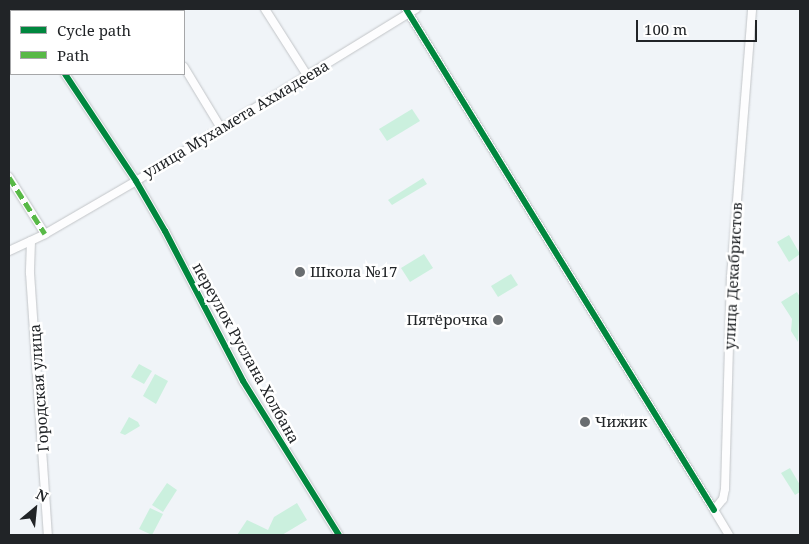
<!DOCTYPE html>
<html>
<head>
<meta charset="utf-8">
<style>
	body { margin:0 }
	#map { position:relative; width:809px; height:544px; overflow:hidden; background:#f0f4f8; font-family:"Noto Serif",serif }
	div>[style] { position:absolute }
	.green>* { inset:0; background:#cbf0de }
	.roads { filter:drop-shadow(0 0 1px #c2c5c8) drop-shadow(0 0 1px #c2c5c8) }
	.street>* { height:8px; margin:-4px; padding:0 4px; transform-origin:4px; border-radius:4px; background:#fdfdfe }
	.quiet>* { height:5px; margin-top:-2.5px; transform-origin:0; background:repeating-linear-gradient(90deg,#58b947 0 10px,transparent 0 15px) }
	.cycleway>* { height:6px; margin:-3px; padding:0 3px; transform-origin:3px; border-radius:3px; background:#00873e }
	.dots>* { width:14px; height:14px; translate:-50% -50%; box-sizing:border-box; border:2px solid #fff; border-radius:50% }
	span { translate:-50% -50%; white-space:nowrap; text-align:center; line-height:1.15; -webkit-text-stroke:5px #fff; paint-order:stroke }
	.street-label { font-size:15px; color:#212427 }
	.poi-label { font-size:15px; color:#212427 }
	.left { translate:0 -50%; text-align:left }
	.right { translate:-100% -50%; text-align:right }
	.frame { position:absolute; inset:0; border:10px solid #212427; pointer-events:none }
	.legend { position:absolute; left:10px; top:10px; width:175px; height:65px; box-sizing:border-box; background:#fff; border:1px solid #a6a7a9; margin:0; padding:6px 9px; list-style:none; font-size:15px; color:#212427 }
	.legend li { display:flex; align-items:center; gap:10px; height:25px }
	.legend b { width:25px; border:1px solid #a6a7a9 }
	.north { position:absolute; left:10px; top:484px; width:50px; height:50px; -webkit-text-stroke:4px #fff; paint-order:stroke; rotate:28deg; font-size:14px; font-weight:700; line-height:20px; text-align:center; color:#212427 }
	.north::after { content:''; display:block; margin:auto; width:18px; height:22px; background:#212427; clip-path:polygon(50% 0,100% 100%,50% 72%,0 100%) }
	.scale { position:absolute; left:636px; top:20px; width:121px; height:22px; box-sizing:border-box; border:2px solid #212427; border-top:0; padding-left:6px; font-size:15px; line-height:18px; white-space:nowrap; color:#212427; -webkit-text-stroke:4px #fff; paint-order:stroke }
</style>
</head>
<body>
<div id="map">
	<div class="green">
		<i style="clip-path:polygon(412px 109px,420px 121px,387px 141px,379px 129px)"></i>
		<i style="clip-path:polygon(423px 178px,427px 184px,392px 205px,388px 200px)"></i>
		<i style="clip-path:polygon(789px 235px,800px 254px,789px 262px,777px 242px)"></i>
		<i style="clip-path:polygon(424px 254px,433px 268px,410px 282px,401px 268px)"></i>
		<i style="clip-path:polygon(511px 274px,518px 285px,498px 297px,491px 286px)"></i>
		<i style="clip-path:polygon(797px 292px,800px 297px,798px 342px,791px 331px,792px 319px,781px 302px)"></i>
		<i style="clip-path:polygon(139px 364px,152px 371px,144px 384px,131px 377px)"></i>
		<i style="clip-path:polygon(155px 374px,168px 381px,156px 404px,143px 396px)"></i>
		<i style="clip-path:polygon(129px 417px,138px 422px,140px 426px,125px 435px,120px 433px)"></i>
		<i style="clip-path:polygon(790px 468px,800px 485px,800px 492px,795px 495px,781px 473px)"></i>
		<i style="clip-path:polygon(167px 483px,177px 490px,163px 512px,152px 505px)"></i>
		<i style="clip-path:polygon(297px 503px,307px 520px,282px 535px,237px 535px,247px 520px,268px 530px,274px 517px)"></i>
		<i style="clip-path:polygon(150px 508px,163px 514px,152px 535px,139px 529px)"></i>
	</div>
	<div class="roads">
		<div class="street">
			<i style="left:23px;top:9px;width:2px;rotate:63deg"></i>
			<i style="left:148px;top:9px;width:3px;rotate:45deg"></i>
			<i style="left:265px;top:9px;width:78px;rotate:57.5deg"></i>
			<i style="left:406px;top:9px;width:588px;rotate:58.42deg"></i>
			<i style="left:32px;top:11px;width:4px;rotate:-27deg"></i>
			<i style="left:9px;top:24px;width:2px;rotate:-27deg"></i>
			<i style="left:184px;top:67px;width:71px;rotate:58.8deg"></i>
			<i style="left:65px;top:74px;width:128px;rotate:56.4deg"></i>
			<i style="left:136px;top:181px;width:58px;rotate:59.9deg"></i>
			<i style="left:165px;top:231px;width:169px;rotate:62.5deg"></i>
			<i style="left:243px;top:381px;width:181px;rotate:58.1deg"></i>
			<i style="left:9px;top:177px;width:67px;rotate:57.7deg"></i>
			<i style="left:31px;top:241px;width:32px;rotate:92deg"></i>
			<i style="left:30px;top:273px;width:263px;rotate:86.1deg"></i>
			<i style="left:9px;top:251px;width:40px;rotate:-25deg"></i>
			<i style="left:45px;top:234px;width:105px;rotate:-30.2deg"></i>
			<i style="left:136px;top:181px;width:329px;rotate:-31.6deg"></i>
			<i style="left:729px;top:535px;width:29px;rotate:-121deg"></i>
			<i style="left:714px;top:510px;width:14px;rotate:-51deg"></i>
			<i style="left:723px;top:499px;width:10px;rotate:-79deg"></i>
			<i style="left:725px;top:489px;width:212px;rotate:-88.4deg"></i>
			<i style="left:731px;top:277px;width:269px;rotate:-85.5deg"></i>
		</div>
	</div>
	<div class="quiet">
		<i style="left:9px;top:177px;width:67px;rotate:57.7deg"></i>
	</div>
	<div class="cycleway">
		<i style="left:406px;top:9px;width:588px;rotate:58.42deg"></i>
		<i style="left:65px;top:74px;width:128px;rotate:56.4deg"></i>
		<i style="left:136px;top:181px;width:58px;rotate:59.9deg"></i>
		<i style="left:165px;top:231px;width:169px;rotate:62.5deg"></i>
		<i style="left:243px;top:381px;width:181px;rotate:58.1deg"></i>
	</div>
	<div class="dots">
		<i style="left:300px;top:272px;background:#696d70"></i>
		<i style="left:498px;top:320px;background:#696d70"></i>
		<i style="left:585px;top:422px;background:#696d70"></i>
	</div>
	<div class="street-label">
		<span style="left:236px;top:119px;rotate:-31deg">улица Мухамета Ахмадеева</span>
		<span style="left:733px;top:276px;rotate:-87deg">улица Декабристов</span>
		<span style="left:246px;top:353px;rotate:61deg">переулок Руслана Холбана</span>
		<span style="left:39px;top:388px;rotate:-94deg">Городская улица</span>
	</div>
	<div class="poi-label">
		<span class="left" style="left:310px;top:272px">Школа №17</span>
		<span class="right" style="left:488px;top:320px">Пятёрочка</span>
		<span class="left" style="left:595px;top:422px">Чижик</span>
	</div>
	<div class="frame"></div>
	<ul class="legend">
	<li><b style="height:6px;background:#00873e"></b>Cycle path</li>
	<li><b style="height:6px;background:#58b947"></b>Path</li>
	</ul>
	<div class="north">N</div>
	<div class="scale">100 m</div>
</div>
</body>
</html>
